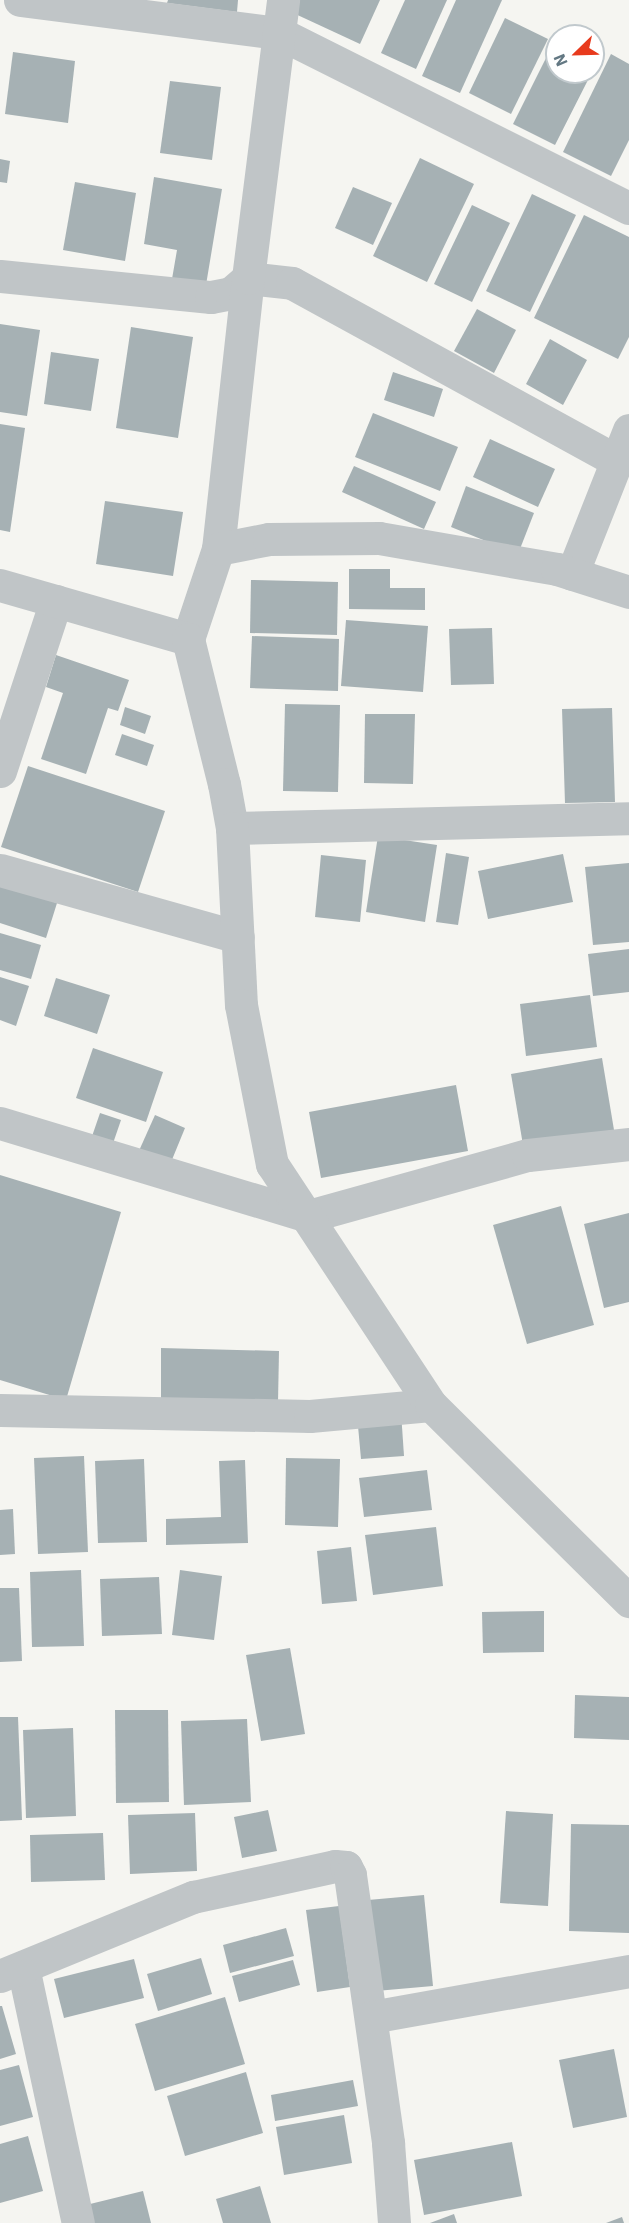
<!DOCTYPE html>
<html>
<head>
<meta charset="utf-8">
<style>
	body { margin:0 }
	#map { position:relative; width:629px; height:2223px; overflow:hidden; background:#f5f5f1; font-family:"IBM Plex Sans",sans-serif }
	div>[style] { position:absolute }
	.building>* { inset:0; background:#a6b1b4 }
	.minor>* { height:33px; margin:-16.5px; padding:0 16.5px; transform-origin:16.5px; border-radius:16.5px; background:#c0c5c7 }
	.tertiary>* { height:33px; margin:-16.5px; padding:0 16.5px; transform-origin:16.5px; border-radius:16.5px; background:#c0c5c7 }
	span { translate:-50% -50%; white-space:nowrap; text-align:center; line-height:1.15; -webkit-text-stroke:6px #fff; paint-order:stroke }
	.north { position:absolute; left:545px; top:24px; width:60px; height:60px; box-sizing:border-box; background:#fff; border:2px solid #c1c9cd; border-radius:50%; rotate:247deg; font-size:16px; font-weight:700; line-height:24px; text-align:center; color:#637883 }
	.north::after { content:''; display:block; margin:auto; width:21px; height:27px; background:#e83a1d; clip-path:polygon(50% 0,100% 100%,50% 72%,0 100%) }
</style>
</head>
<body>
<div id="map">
	<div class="building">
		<i style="clip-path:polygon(168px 0,238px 0,237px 12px,167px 3px)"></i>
		<i style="clip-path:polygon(297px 0,380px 0,360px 44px,291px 12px)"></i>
		<i style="clip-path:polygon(405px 0,447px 0,416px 69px,381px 53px)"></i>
		<i style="clip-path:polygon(456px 0,502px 0,460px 93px,422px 76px)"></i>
		<i style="clip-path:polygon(505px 18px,548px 39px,511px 114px,469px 93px)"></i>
		<i style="clip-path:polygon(13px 52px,75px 61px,68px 123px,5px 114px)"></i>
		<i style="clip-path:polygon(548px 54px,557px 59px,557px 72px,582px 72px,590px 76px,555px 145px,513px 124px)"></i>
		<i style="clip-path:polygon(611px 54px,629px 64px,629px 140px,611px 176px,563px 152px)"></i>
		<i style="clip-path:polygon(170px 81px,221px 87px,212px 160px,160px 153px)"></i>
		<i style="clip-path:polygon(420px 158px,474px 184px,427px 282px,373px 256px)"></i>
		<i style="clip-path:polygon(0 159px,10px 161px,7px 183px,0 182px)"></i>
		<i style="clip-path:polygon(154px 177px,222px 189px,206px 285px,172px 279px,177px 250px,144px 244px)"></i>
		<i style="clip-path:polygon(75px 182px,136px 193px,125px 261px,63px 250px)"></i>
		<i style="clip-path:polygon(353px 187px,392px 203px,373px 245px,335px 228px)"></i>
		<i style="clip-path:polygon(532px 194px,576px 215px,530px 312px,486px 291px)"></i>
		<i style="clip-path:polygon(472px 205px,510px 223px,472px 302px,434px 284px)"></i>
		<i style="clip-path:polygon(584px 215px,629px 237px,629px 337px,618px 359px,534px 318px)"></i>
		<i style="clip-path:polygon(477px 309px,516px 330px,494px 373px,454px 351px)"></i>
		<i style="clip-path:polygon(0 324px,40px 330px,27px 416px,0 412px)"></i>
		<i style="clip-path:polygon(131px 327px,193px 337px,178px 438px,116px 428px)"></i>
		<i style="clip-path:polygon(550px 339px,587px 360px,563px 405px,526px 384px)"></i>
		<i style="clip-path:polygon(51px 352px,99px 359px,91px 411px,44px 404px)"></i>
		<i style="clip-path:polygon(393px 372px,443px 389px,434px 417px,384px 400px)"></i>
		<i style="clip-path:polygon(373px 413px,458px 447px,440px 491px,355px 457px)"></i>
		<i style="clip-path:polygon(0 424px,25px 428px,10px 532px,0 530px)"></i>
		<i style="clip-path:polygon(490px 439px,555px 469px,538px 507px,473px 477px)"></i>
		<i style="clip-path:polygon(354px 466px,436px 502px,424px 529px,342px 492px)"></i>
		<i style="clip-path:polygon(466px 486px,534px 513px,518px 554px,451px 527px)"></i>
		<i style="clip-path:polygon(105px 501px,183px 512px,173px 576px,96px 564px)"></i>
		<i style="clip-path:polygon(349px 569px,390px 569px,390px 588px,425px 588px,425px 610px,349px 609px)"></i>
		<i style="clip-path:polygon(251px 580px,338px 582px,337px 635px,250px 633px)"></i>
		<i style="clip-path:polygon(346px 620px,428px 626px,423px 692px,341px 686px)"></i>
		<i style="clip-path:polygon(492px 628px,494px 684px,451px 685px,449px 629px)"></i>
		<i style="clip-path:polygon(252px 636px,339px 639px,338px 691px,250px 688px)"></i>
		<i style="clip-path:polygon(56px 655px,129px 680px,118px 711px,108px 708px,86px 774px,41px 759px,63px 693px,46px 687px)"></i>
		<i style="clip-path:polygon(285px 704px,340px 705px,338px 792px,283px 791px)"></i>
		<i style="clip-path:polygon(125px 707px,151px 716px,145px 734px,120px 725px)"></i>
		<i style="clip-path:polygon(612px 708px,615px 802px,565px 803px,562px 709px)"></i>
		<i style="clip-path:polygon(365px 714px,415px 714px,413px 784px,364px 783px)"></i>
		<i style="clip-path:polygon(122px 734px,154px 745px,147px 766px,115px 755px)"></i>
		<i style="clip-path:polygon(28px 766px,165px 811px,138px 892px,1px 847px)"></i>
		<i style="clip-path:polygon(378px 836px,437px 845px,425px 922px,366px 912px)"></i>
		<i style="clip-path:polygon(446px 853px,469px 857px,458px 925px,436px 922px)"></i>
		<i style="clip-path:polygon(563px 854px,573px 902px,488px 919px,478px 871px)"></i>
		<i style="clip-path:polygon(321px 855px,366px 860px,360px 922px,315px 917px)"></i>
		<i style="clip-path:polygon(629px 863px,629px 942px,593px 945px,585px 867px)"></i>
		<i style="clip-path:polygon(0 884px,57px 903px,46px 938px,0 923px)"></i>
		<i style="clip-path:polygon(0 933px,41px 945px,31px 979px,0 970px)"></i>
		<i style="clip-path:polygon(629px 949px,629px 992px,593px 996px,588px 954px)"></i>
		<i style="clip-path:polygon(0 977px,29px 986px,16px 1026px,0 1020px)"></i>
		<i style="clip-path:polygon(56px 978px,110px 995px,97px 1034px,44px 1016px)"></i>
		<i style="clip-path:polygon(590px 995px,597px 1047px,526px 1056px,520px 1004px)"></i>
		<i style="clip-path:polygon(93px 1048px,163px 1072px,146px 1122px,76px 1098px)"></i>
		<i style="clip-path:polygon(602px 1058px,614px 1130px,523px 1145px,511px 1074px)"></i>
		<i style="clip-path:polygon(456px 1085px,468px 1151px,321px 1178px,309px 1112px)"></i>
		<i style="clip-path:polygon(100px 1113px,121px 1120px,109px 1155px,88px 1148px)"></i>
		<i style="clip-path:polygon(155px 1115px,185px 1128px,169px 1167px,138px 1153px)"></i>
		<i style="clip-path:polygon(0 1175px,121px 1212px,66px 1400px,0 1380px)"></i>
		<i style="clip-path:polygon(561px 1206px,594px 1325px,527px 1344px,493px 1225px)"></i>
		<i style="clip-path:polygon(629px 1213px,629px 1302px,604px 1308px,584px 1224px)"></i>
		<i style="clip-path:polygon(161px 1348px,279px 1351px,278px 1402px,161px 1399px)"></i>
		<i style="clip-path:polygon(401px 1412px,404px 1456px,361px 1459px,357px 1415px)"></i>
		<i style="clip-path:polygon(84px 1456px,88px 1552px,38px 1554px,34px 1458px)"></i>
		<i style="clip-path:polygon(286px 1458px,340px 1459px,338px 1527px,285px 1525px)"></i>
		<i style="clip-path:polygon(144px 1459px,147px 1542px,98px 1543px,95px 1461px)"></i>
		<i style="clip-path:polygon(245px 1460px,248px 1543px,166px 1545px,166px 1519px,221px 1517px,219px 1461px)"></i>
		<i style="clip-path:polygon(427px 1470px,432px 1510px,364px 1517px,359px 1478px)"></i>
		<i style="clip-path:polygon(13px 1509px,15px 1554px,0 1555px,0 1510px)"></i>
		<i style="clip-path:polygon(436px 1527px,443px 1586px,373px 1595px,365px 1535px)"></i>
		<i style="clip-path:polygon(351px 1547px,357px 1601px,322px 1604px,317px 1551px)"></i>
		<i style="clip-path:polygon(81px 1570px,84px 1646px,32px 1647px,30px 1572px)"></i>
		<i style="clip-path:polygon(180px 1570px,222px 1576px,214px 1640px,172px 1635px)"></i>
		<i style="clip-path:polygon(159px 1577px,162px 1634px,102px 1636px,100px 1579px)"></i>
		<i style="clip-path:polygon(0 1588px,19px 1588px,22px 1661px,0 1662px)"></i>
		<i style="clip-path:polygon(544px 1611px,544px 1652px,483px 1653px,482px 1612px)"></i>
		<i style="clip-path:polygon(290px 1648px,305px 1734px,261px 1741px,246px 1655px)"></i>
		<i style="clip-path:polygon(575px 1695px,629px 1697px,629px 1740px,574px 1738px)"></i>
		<i style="clip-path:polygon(115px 1710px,168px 1710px,169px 1802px,116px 1803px)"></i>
		<i style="clip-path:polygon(0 1717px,18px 1717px,22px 1820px,0 1821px)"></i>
		<i style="clip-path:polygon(247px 1719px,251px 1802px,184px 1805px,181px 1721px)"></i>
		<i style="clip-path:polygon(73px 1728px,76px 1816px,26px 1818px,23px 1730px)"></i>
		<i style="clip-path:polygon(268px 1810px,277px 1851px,242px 1858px,234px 1817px)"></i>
		<i style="clip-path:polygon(506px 1811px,553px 1814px,548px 1906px,500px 1903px)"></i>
		<i style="clip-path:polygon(195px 1813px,197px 1871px,130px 1874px,128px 1815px)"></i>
		<i style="clip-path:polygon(571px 1824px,629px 1825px,629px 1933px,569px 1931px)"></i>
		<i style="clip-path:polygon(103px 1833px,105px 1880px,31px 1882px,30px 1835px)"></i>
		<i style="clip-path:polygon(424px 1895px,433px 1986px,376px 1991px,368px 1900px)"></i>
		<i style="clip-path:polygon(339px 1906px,350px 1987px,317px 1992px,306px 1910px)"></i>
		<i style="clip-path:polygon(286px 1928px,294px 1956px,230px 1973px,223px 1945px)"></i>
		<i style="clip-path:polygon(201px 1958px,212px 1994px,158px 2011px,147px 1974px)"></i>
		<i style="clip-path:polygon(134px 1959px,144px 1998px,64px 2018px,54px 1979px)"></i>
		<i style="clip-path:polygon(293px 1960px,300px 1985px,239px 2002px,232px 1976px)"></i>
		<i style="clip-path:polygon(225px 1997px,245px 2064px,155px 2091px,135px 2024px)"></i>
		<i style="clip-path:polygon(0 2006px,2px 2006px,16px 2054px,0 2059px)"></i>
		<i style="clip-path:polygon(614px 2049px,627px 2117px,573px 2128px,559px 2060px)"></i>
		<i style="clip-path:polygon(19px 2065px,33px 2117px,0 2126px,0 2070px)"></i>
		<i style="clip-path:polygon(246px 2072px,263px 2133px,185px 2156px,167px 2096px)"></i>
		<i style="clip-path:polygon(353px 2080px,358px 2106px,275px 2121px,271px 2095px)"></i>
		<i style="clip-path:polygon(344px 2115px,352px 2163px,284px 2175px,276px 2127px)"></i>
		<i style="clip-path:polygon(28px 2136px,43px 2191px,0 2203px,0 2144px)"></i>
		<i style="clip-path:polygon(512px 2142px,522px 2196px,424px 2215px,414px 2160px)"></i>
		<i style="clip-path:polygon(260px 2186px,271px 2223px,223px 2223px,216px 2199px)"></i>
		<i style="clip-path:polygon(143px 2191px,151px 2223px,91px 2223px,86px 2205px)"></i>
		<i style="clip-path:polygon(454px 2214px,457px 2223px,430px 2223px)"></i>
		<i style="clip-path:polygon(622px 2217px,624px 2223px,606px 2223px)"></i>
	</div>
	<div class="minor">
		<i style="left:20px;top:0;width:261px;rotate:7.3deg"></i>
		<i style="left:279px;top:33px;width:391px;rotate:26.6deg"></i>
		<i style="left:0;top:276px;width:212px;rotate:5.7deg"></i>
		<i style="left:211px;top:297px;width:20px;rotate:-11deg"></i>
		<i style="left:231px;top:293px;width:23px;rotate:-41deg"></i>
		<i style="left:248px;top:278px;width:44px;rotate:6.5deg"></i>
		<i style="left:292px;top:283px;width:371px;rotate:28.7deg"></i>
		<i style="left:218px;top:549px;width:273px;rotate:-83.7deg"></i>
		<i style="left:248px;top:278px;width:280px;rotate:-82.8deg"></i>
		<i style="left:572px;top:574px;width:155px;rotate:-68.4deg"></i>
		<i style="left:188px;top:639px;width:95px;rotate:-71.6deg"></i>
		<i style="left:218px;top:549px;width:52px;rotate:-11.1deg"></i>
		<i style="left:269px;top:539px;width:110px;rotate:-0.5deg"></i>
		<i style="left:379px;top:538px;width:181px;rotate:9.9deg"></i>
		<i style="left:557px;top:569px;width:76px;rotate:17.7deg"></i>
		<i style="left:0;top:771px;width:179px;rotate:-71.8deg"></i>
		<i style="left:232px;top:828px;width:397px;rotate:-1.4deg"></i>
		<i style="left:0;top:870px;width:247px;rotate:15.7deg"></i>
		<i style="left:0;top:1123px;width:323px;rotate:16.8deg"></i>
		<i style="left:309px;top:1216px;width:227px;rotate:-15.6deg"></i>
		<i style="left:528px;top:1155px;width:102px;rotate:-6.2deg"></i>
		<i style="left:0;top:1410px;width:310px;rotate:1.1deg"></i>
		<i style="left:310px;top:1416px;width:121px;rotate:-5.2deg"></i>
		<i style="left:23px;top:1967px;width:262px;rotate:77.9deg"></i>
		<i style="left:0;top:1976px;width:209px;rotate:-22.3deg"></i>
		<i style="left:193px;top:1897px;width:145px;rotate:-12.3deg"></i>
		<i style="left:335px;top:1866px;width:11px;rotate:5deg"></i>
		<i style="left:346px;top:1867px;width:9px;rotate:63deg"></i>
		<i style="left:350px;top:1875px;width:271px;rotate:81.9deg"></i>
		<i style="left:388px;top:2143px;width:80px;rotate:85.7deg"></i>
		<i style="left:371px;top:2017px;width:262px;rotate:-10.1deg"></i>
	</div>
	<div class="tertiary">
		<i style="left:0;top:585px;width:196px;rotate:16deg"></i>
		<i style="left:188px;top:639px;width:149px;rotate:76.1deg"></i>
		<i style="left:224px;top:784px;width:45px;rotate:79.7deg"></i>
		<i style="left:232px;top:828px;width:177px;rotate:87.1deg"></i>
		<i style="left:241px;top:1005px;width:162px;rotate:79deg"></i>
		<i style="left:272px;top:1164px;width:289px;rotate:56.6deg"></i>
		<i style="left:431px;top:1405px;width:279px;rotate:44.7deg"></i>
	</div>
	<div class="north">N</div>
</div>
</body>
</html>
